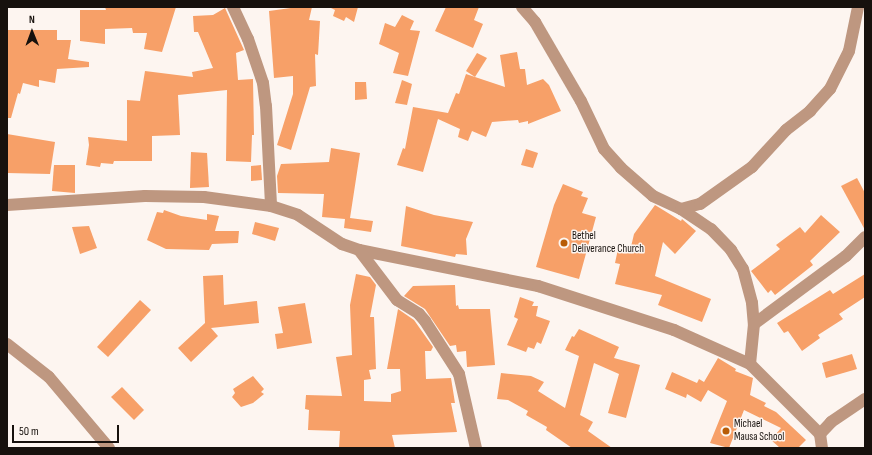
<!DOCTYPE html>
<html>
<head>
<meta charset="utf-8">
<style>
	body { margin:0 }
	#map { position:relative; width:872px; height:455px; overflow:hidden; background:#fdf5f0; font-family:"Sofia Sans Condensed",sans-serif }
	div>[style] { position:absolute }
	.building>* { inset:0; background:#f7a068 }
	.minor>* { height:12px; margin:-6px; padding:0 6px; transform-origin:6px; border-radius:6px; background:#be9780 }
	.dots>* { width:11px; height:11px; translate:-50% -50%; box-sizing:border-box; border:2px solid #fdf5f0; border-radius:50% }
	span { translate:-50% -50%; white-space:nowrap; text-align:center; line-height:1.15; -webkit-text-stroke:3px #fdf5f0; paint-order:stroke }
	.poi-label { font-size:11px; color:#17110d }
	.left { translate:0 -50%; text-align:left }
	.frame { position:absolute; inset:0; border:8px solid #17110d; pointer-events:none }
	.north { position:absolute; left:12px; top:12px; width:40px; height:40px; -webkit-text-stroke:3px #fdf5f0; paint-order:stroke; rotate:359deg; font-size:11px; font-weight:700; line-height:16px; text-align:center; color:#17110d }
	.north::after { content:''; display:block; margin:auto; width:14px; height:18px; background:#17110d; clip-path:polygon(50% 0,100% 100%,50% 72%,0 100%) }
	.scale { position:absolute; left:12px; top:425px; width:107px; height:18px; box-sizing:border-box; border:2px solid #17110d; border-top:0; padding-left:5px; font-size:12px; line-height:14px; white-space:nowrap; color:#17110d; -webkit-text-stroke:3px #fdf5f0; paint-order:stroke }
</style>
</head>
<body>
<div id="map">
	<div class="building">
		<i style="clip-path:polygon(105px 7px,176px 7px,162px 52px,144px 49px,147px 33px,133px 33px,132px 28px,105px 29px,105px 44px,80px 41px,80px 10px,106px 10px)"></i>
		<i style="clip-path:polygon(298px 7px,312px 7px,309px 20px,320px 21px,318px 55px,315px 54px,316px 86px,310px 87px,291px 150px,277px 145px,293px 94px,293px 76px,274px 78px,269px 11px)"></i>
		<i style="clip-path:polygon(329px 7px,358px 7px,354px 22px,346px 17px,344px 21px,333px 16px,335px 10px)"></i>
		<i style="clip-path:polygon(446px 7px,479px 7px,474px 20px,483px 24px,473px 48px,435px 31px)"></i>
		<i style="clip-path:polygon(225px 8px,244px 50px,236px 53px,238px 80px,253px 79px,254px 135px,252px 135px,251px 162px,226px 161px,227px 90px,178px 95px,180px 135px,152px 136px,152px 161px,114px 161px,113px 164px,101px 163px,100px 167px,86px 165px,89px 145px,88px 137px,127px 141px,127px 100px,140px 101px,145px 71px,193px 77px,192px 72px,213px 68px,198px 32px,194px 32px,193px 16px,213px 15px)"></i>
		<i style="clip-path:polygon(402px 15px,414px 21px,410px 30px,420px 31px,408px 76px,393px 73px,399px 53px,379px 44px,385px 23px,395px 27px)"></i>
		<i style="clip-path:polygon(7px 30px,57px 30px,57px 40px,71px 40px,68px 59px,89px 62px,89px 67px,57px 69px,55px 83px,39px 80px,39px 87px,23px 83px,20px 94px,18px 93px,11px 118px,7px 118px)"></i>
		<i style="clip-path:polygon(517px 52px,520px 69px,525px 69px,527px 85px,543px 79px,549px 85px,561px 111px,528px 124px,528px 121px,519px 123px,518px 120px,492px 122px,486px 137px,472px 131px,468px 141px,458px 137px,460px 129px,438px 119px,423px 172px,397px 165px,403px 148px,405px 149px,413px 107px,448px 113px,456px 93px,459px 94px,466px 74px,505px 87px,500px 55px)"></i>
		<i style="clip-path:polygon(477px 53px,487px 58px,475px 77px,466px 71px)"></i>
		<i style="clip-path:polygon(402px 80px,412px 84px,407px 105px,395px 103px)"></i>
		<i style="clip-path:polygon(355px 82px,366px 82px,367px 99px,355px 100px)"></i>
		<i style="clip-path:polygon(7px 134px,55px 142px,50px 174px,7px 173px)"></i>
		<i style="clip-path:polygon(331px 148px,360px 153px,350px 218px,373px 221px,371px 232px,344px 228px,345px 219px,322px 217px,324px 194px,278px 193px,277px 176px,281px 164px,329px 162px)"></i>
		<i style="clip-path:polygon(526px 149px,538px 153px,533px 168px,521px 165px)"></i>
		<i style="clip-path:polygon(191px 152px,207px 153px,209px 187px,190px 188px)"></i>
		<i style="clip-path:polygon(54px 165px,75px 165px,75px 193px,52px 191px)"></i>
		<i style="clip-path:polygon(261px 165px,262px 180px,251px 181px,251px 166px)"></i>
		<i style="clip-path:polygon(857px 178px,865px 193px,865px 230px,841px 186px)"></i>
		<i style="clip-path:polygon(563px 184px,583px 192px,581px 196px,588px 198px,582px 213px,596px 217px,579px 279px,536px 267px,554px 205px)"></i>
		<i style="clip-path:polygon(655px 205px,681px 221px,682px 219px,696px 231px,675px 254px,663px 242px,655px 276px,711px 299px,702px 322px,658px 305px,662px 295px,615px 284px,620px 264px,615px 263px,618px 249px,630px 251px,634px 234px)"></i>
		<i style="clip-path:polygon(406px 206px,434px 215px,473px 222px,466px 239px,467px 255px,456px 254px,455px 257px,401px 246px)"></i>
		<i style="clip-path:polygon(164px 210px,181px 216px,207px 220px,207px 214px,219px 216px,215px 231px,239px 231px,238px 243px,212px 244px,209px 250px,166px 249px,147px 240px,157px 212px,163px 213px)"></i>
		<i style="clip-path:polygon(821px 215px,840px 232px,810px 261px,813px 265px,775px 295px,771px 290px,768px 293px,751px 271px,780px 249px,776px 245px,800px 227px,805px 233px)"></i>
		<i style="clip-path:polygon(255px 222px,279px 228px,275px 241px,252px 234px)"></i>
		<i style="clip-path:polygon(89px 226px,97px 248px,80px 254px,72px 227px)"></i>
		<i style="clip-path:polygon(356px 274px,370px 277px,376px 285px,370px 317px,374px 317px,376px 369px,369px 370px,371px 379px,364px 380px,364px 401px,391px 402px,391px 394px,401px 391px,400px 369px,387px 369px,398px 309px,414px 320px,433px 347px,431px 351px,425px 351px,426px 379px,451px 378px,455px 403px,451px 403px,457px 432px,392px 435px,395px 448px,339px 448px,340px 431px,308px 430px,309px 410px,305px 409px,306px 395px,342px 396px,336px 357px,352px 355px,350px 305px)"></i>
		<i style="clip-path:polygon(865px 274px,865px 297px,839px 314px,843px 319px,818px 335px,820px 338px,802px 351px,788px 331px,784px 333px,777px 323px,830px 290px,833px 294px)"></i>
		<i style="clip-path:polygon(223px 275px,224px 305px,257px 301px,259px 323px,211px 328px,218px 336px,191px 362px,178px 348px,205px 323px,203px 276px)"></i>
		<i style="clip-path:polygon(455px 285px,456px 306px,458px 305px,459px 309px,490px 309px,495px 365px,467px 367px,466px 351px,457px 352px,456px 345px,450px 346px,425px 309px,404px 296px,413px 286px)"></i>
		<i style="clip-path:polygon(520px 297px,534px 302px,532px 306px,538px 306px,536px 316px,550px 321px,541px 344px,537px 342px,534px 349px,528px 347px,526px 352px,507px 345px,518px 319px,514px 317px)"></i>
		<i style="clip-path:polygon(140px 300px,151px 310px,108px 357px,97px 347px)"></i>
		<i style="clip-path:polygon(305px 303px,312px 343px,277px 349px,275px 334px,283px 333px,278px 307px)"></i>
		<i style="clip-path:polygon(579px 329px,619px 347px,614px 358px,640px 365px,626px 418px,608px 413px,619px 374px,594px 363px,580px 415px,593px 422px,588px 431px,612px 448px,572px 448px,546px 430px,547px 427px,526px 415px,528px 411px,508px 400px,497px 399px,501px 373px,531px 376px,544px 382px,538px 391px,565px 408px,579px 356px,565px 350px,572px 336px,574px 337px)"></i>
		<i style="clip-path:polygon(852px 354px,857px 369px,826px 378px,822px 363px)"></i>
		<i style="clip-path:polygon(718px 358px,736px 369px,735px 371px,753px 378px,750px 395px,766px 403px,764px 406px,776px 412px,806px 440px,798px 448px,780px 448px,771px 440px,781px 428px,744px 410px,729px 448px,710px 443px,727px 401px,708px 390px,701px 402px,687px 394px,686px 398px,665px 389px,672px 372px,697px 383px,699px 379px,704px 382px)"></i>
		<i style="clip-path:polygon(253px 376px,264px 389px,261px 392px,264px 394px,253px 403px,241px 407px,232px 397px,235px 393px,233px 389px)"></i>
		<i style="clip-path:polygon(122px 387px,144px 410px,134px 420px,111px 397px)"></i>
	</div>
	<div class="minor">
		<i style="left:233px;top:7px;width:35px;rotate:65deg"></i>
		<i style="left:248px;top:39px;width:46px;rotate:71.2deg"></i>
		<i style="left:263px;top:83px;width:23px;rotate:83deg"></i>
		<i style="left:266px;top:106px;width:100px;rotate:87.1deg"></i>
		<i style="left:522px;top:7px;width:20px;rotate:49deg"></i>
		<i style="left:535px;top:22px;width:91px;rotate:59.8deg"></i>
		<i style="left:581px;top:101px;width:53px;rotate:64.4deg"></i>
		<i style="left:604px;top:149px;width:25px;rotate:48deg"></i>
		<i style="left:621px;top:168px;width:43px;rotate:41.2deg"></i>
		<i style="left:653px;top:196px;width:31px;rotate:25deg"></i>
		<i style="left:681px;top:209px;width:36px;rotate:34deg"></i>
		<i style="left:711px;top:229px;width:29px;rotate:46deg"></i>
		<i style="left:731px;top:250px;width:22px;rotate:58deg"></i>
		<i style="left:743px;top:269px;width:35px;rotate:75deg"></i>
		<i style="left:752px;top:303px;width:21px;rotate:85deg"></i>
		<i style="left:754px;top:324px;width:40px;rotate:95.7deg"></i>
		<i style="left:7px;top:205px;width:138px;rotate:-3.7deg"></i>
		<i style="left:145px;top:196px;width:59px;rotate:1deg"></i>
		<i style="left:204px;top:197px;width:68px;rotate:7.7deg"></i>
		<i style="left:271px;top:206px;width:28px;rotate:18deg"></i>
		<i style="left:298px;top:215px;width:53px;rotate:33.4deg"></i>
		<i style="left:342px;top:244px;width:18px;rotate:19deg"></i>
		<i style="left:359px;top:250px;width:183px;rotate:11.4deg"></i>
		<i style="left:538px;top:286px;width:143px;rotate:17.9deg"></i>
		<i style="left:674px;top:330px;width:83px;rotate:24.1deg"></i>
		<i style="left:750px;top:364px;width:99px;rotate:45deg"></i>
		<i style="left:820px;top:434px;width:14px;rotate:82deg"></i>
		<i style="left:681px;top:209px;width:20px;rotate:-15deg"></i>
		<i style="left:700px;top:204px;width:64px;rotate:-35.4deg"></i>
		<i style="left:752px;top:167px;width:50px;rotate:-47.4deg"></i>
		<i style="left:786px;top:130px;width:31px;rotate:-38deg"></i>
		<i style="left:810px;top:111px;width:30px;rotate:-48deg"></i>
		<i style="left:830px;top:89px;width:42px;rotate:-63.4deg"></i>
		<i style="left:849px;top:51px;width:45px;rotate:-78.4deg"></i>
		<i style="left:359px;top:250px;width:63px;rotate:52.8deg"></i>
		<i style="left:397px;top:300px;width:26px;rotate:32deg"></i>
		<i style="left:419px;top:314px;width:9px;rotate:49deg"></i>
		<i style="left:425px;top:321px;width:63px;rotate:57.3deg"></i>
		<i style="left:459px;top:374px;width:76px;rotate:77.1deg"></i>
		<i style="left:754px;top:324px;width:114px;rotate:-36.5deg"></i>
		<i style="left:846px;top:256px;width:27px;rotate:-45deg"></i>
		<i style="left:7px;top:344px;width:53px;rotate:38.2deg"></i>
		<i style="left:49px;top:377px;width:93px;rotate:49.8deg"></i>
		<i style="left:820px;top:434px;width:16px;rotate:-47deg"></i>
		<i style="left:831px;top:422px;width:41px;rotate:-34.1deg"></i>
	</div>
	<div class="dots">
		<i style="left:564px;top:243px;background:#b85c07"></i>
		<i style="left:726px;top:431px;background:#b85c07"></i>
	</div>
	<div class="poi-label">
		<span class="left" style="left:572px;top:243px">Bethel<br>Deliverance Church</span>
		<span class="left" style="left:734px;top:431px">Michael<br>Mausa School</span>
	</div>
	<div class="frame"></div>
	<div class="north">N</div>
	<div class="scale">50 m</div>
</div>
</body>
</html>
